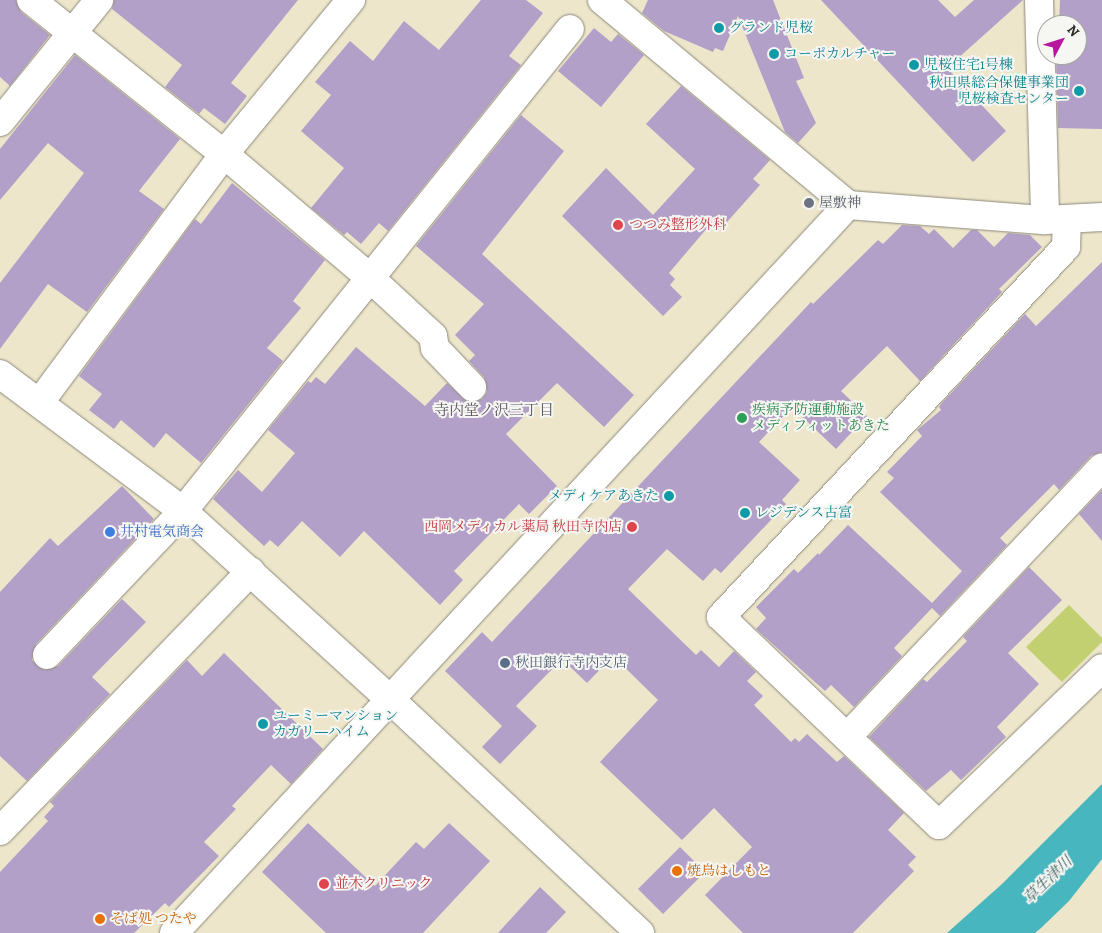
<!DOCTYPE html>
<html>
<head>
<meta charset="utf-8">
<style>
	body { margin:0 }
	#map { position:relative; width:1102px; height:933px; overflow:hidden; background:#ede6cb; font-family:Alegreya,"Noto Serif JP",serif }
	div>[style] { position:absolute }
	.green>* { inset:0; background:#c2d072 }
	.water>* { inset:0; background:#47b6be }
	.building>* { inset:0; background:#b3a0c8 }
	.roads { filter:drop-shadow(0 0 1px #8c887b) drop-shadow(0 0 1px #8c887b) }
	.minor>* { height:28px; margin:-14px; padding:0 14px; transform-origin:14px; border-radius:14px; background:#fff }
	.tertiary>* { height:28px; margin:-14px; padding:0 14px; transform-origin:14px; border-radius:14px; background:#fff }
	.dots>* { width:14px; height:14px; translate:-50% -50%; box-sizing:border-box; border:2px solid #f6f6f2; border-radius:50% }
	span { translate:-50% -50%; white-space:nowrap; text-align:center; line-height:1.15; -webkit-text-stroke:4px #f6f6f2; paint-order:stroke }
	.culture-label { font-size:14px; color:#0d838f }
	.left { translate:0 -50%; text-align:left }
	.right { translate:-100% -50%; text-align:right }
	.worship-label { font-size:14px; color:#5b616d }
	.health-label { font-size:14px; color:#be3a42 }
	.leisure-label { font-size:14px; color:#27864d }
	.shop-label { font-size:14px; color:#366cbe }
	.service-label { font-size:14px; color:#4e5e75 }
	.food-label { font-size:14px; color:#c56008 }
	.neighbourhood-label { font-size:15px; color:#5b5462 }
	.water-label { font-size:15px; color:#355c5e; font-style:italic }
	.north { position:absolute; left:1037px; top:15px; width:50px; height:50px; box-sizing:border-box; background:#f6f6f2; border:1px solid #a5a5a2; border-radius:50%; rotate:50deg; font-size:14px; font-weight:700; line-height:20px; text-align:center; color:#2b2b2b }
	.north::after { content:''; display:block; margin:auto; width:18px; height:22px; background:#b5179e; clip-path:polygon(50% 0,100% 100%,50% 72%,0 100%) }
</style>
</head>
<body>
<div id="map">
	<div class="green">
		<i style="clip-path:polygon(1069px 605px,1102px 638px,1102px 642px,1062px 682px,1026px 647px)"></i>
	</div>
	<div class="water">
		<i style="clip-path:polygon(1102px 784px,1102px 859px,1069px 901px,1041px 928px,1035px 933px,947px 933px,1002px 884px)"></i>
	</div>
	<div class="building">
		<i style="clip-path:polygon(0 0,16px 0,21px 12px,50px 35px,10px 86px,0 77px)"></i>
		<i style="clip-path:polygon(114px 0,298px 0,231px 83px,247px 96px,225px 124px,204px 108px,199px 114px,165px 87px,182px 65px,112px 9px)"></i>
		<i style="clip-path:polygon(481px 0,526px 0,543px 13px,509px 56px,521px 65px,388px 231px,379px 223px,361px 244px,347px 232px,344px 235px,311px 208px,344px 168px,301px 131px,331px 95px,315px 82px,350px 41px,373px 61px,404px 21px,439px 50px)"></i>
		<i style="clip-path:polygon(648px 0,773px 0,804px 78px,796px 81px,816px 123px,798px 143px,785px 132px,738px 16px,723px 51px,715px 48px,713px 52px,664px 31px,642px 13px)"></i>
		<i style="clip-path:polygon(821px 0,938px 0,955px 17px,974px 0,1023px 0,947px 68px,1006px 131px,973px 162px)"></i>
		<i style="clip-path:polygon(1060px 0,1102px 0,1102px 129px,1058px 128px,1056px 55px,1077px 55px,1077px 25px,1059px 25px)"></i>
		<i style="clip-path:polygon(594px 28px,611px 42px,618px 34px,644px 55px,601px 107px,558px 71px)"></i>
		<i style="clip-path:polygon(75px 55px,180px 139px,139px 191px,164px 209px,87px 312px,48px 284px,0 349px,0 283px,84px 173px,48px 143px,0 200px,0 149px)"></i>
		<i style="clip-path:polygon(681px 86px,770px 160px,753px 179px,760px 185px,727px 222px,719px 214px,669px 273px,675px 279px,670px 285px,682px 297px,663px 316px,562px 216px,606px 168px,653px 215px,695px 169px,646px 124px)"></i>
		<i style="clip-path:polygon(521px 115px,564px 151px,482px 254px,634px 395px,604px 427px,557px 383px,506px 434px,557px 486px,529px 514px,519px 504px,454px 571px,463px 580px,440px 605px,364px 531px,340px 557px,302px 521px,278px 547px,270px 540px,264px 546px,213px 499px,238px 470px,262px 492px,295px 453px,268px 430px,308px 381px,311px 383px,316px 377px,325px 384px,356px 347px,425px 406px,447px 383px,468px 402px,482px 399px,487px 392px,484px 377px,469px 361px,475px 355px,455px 335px,484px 304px,416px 246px)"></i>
		<i style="clip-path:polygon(232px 183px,325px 260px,293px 301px,301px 308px,267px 348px,283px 361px,201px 463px,166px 433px,154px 448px,121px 420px,114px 429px,89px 410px,102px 394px,79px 376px,195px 219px,201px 224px)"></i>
		<i style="clip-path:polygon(902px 225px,920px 226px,929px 234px,934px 229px,953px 248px,971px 230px,977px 230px,994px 247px,1008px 233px,1030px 235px,1042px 247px,999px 289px,1002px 292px,920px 381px,887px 346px,841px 391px,867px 416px,836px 449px,792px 407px,759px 442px,800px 480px,782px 500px,786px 504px,721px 573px,715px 568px,703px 581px,667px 549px,628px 589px,696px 655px,701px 650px,719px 667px,734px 651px,756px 672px,747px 681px,763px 696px,754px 705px,791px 742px,795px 738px,799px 742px,807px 734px,837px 762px,844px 756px,904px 813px,888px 830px,916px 857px,908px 865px,914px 871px,853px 933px,743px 933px,705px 895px,752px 847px,714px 808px,682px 840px,600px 762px,658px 700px,613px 656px,587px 683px,562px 659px,516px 706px,537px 726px,500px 764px,482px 747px,502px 726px,445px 671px,482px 632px,492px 642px,811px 302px,813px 304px,878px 240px,883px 244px)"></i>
		<i style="clip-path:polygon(1102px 262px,1102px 452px,1091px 456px,1059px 490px,1054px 484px,1000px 538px,1007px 545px,940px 616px,932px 608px,894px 648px,902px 656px,854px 707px,831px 685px,825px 691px,756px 629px,766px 618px,756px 607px,794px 569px,798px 573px,818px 553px,819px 555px,848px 525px,932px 603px,962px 571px,880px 492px,894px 478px,887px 472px,922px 436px,917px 430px,941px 410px,939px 407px,942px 403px,1025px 314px,1036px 326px)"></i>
		<i style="clip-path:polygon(122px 486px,154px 519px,36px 644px,32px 660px,44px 670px,58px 666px,122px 599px,146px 622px,92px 677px,110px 694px,27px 781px,0 756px,0 592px,50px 538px,58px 546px)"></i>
		<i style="clip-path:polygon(1102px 490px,1102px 541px,1079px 514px)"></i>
		<i style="clip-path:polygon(1029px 567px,1062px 600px,1008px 653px,1039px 684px,997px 727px,1006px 737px,961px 780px,951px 770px,926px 791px,869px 737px,923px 679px,927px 682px,967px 641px,963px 637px)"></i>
		<i style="clip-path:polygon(224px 653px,323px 749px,291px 784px,271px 765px,232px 806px,236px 809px,204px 842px,219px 856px,169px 907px,165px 903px,134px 933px,0 933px,0 872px,48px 821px,44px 817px,54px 806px,50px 802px,187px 660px,202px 676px)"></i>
		<i style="clip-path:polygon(308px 823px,375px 886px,416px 842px,424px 849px,449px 823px,490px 861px,423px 933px,326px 933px,262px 872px)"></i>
		<i style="clip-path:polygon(680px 847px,705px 872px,663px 914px,638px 889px)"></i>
		<i style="clip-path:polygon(540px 887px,566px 912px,546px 933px,498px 933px)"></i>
	</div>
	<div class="roads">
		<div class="minor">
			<i style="left:31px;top:0;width:247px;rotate:38.6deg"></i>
			<i style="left:224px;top:154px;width:190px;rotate:40.3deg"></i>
			<i style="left:369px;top:277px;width:87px;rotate:42.7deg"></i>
			<i style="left:433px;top:336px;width:12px;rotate:81deg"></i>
			<i style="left:435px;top:348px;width:54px;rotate:46.5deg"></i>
			<i style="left:602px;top:0;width:320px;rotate:39.8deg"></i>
			<i style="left:848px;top:205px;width:198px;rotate:4.4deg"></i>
			<i style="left:1045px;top:220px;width:57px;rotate:-3deg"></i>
			<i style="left:1039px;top:0;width:220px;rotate:88.4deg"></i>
			<i style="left:0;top:122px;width:157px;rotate:-50.9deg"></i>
			<i style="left:1067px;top:219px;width:28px;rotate:92deg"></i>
			<i style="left:1066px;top:247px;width:506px;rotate:133deg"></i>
			<i style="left:721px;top:617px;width:301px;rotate:43.7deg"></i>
			<i style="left:939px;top:825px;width:226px;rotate:-43.9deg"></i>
			<i style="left:0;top:374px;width:229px;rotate:36.8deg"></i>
			<i style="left:183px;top:511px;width:282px;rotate:42.3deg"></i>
			<i style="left:40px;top:402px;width:309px;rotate:-53.4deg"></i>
			<i style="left:224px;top:154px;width:200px;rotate:-50.5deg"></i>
			<i style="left:47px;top:655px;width:198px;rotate:-46.6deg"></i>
			<i style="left:183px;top:511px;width:618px;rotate:-51.24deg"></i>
			<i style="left:847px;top:737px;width:371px;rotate:-46.6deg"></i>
			<i style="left:0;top:831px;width:361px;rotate:-46deg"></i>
			<i style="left:174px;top:933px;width:992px;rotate:-47.21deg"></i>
		</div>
		<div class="tertiary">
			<i style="left:392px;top:701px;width:340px;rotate:43.1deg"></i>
		</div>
	</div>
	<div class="dots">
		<i style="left:719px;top:28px;background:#0f9aa8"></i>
		<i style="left:774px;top:54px;background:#0f9aa8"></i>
		<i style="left:914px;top:65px;background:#0f9aa8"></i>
		<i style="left:1079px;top:91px;background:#0f9aa8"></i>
		<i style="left:809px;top:203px;background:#6b7280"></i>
		<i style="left:618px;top:225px;background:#e0444e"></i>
		<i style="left:742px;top:418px;background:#2e9e5b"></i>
		<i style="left:669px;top:496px;background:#0f9aa8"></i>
		<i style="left:745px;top:513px;background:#0f9aa8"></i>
		<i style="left:632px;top:527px;background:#e0444e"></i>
		<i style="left:110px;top:532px;background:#3f7fe0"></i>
		<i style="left:505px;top:663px;background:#5c6f8a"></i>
		<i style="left:263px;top:724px;background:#0f9aa8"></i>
		<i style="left:677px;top:871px;background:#e8710a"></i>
		<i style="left:324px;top:884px;background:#e0444e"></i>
		<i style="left:100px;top:919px;background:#e8710a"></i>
	</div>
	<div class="culture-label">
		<span class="left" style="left:729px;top:28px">グランド児桜</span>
		<span class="left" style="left:784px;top:54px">コーポカルチャー</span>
		<span class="left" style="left:924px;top:65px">児桜住宅1号棟</span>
		<span class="right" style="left:1069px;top:91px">秋田県総合保健事業団<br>児桜検査センター</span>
		<span class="right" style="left:659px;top:496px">メディケアあきた</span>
		<span class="left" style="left:755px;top:513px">レジデンス古富</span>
		<span class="left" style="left:273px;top:724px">ユーミーマンション<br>カガリ―ハイム</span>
	</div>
	<div class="worship-label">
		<span class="left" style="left:819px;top:203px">屋敷神</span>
	</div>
	<div class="health-label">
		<span class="left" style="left:629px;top:225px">つつみ整形外科</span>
		<span class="right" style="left:622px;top:527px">西岡メディカル薬局 秋田寺内店</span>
		<span class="left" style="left:335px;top:884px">並木クリニック</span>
	</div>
	<div class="leisure-label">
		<span class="left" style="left:752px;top:418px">疾病予防運動施設<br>メディフィットあきた</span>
	</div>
	<div class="shop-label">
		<span class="left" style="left:120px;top:532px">井村電気商会</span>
	</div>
	<div class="service-label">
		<span class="left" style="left:515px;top:663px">秋田銀行寺内支店</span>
	</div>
	<div class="food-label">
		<span class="left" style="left:687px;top:871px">焼鳥はしもと</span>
		<span class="left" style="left:110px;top:919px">そば処 つたや</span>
	</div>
	<div class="neighbourhood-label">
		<span style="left:494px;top:411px">寺内堂ノ沢三丁目</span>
	</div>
	<div class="water-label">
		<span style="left:1048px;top:880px;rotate:-44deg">草生津川</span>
	</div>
	<div class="north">N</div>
</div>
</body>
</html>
